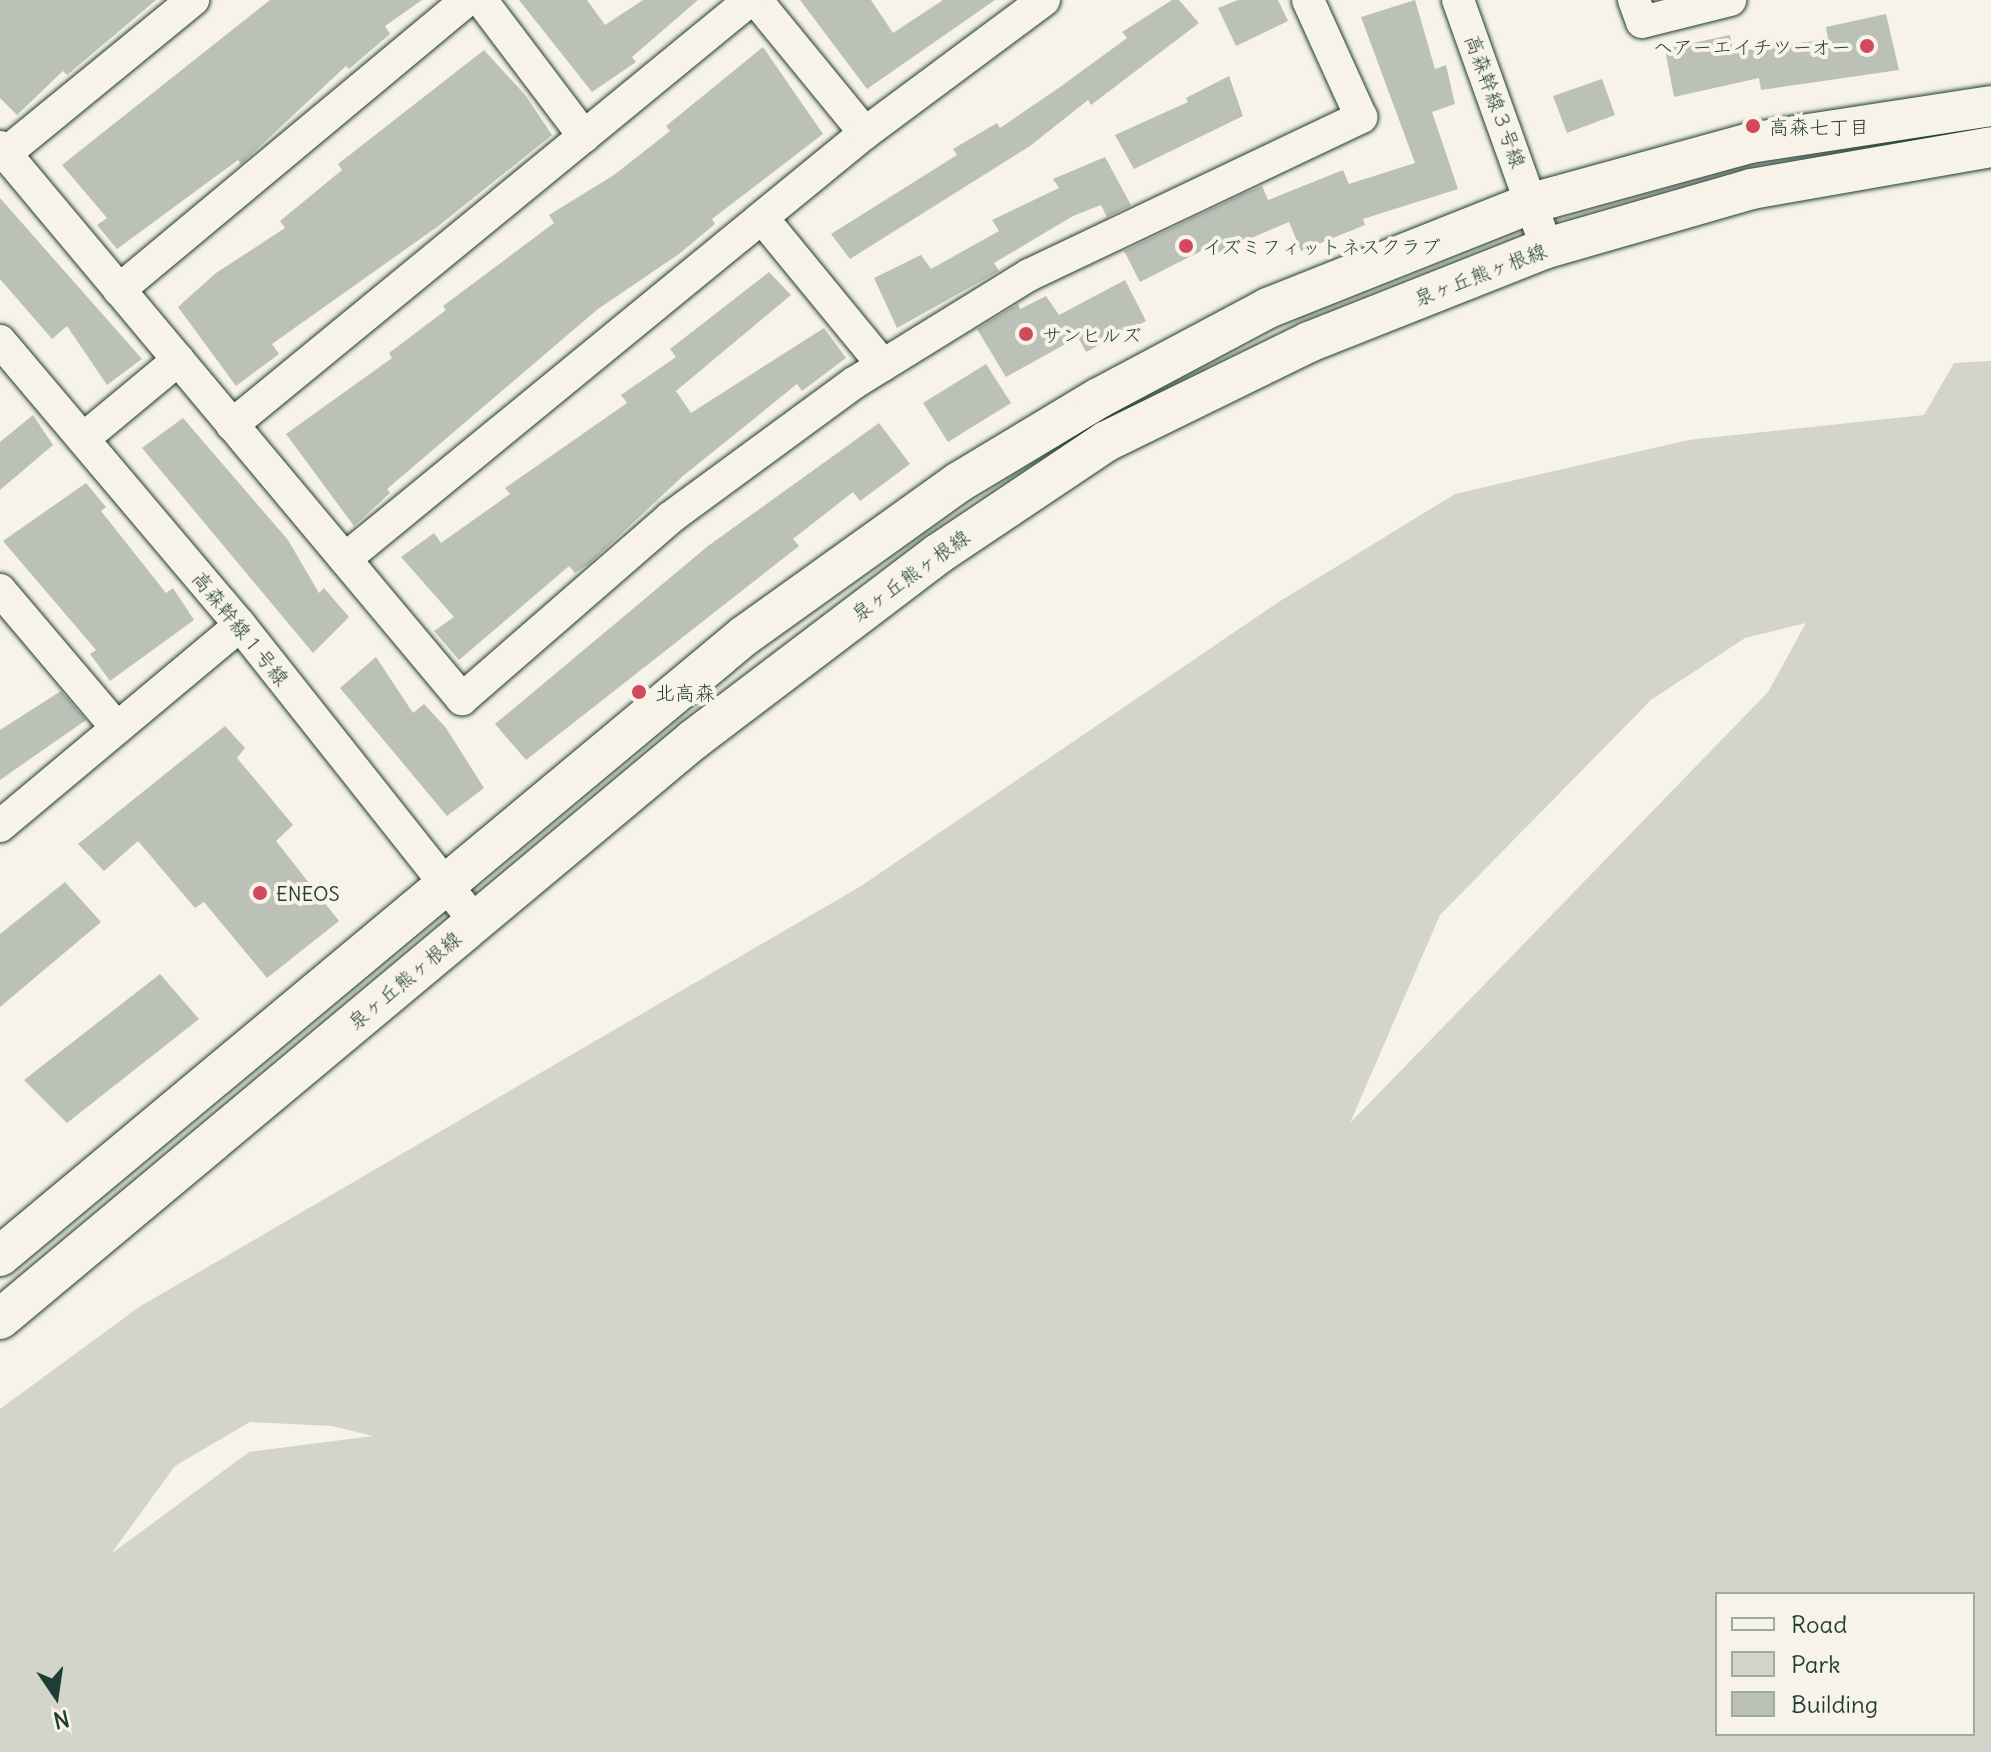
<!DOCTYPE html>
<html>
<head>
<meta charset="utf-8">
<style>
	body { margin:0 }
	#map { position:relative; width:1991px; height:1752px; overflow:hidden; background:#f7f3e8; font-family:Delius,"Klee One",sans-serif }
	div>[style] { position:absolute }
	.green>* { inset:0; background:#d3d5ca }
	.building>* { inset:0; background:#bbc1b6 }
	.roads { filter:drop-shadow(0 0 2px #1f3d34) drop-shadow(0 0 2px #1f3d34) }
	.minor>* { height:32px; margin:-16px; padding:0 16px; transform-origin:16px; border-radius:16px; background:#f7f3e8 }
	.major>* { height:40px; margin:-20px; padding:0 20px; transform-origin:20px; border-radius:20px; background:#f7f3e8 }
	.dots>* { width:22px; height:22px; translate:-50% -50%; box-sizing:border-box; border:4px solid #f7f3e8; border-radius:50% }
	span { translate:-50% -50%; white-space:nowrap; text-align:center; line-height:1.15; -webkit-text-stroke:8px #f7f3e8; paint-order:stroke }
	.poi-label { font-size:20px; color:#1f3d34 }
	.right { translate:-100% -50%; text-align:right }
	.left { translate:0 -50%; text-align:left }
	.street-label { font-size:20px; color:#1f3d34 }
	.legend { position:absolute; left:1715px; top:1592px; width:260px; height:144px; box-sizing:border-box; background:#f7f3e8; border:2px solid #a1aaa0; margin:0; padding:10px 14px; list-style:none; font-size:24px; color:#1f3d34 }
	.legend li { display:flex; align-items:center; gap:16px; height:40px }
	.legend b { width:40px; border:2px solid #a1aaa0 }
	.north { position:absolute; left:16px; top:1656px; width:80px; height:80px; -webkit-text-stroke:6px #f7f3e8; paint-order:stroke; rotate:167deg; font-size:22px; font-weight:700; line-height:32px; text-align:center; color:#1f3d34 }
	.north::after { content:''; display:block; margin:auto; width:28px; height:36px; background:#1f3d34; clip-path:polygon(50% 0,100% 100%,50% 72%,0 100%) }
</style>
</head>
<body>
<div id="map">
	<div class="green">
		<i style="clip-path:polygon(evenodd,1991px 361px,1991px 1752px,0 1752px,0 1409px,139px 1307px,861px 886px,1277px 603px,1455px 494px,1688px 440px,1924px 415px,1954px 363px,1991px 361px,1806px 623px,1768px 692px,1350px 1123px,1440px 915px,1651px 700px,1745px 638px,1806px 623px,1991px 361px,250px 1422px,332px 1426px,373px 1436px,249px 1452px,111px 1554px,175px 1466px,250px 1422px,1991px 361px,1973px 1594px,1973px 1734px,1717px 1734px,1717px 1594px,1973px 1594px)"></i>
	</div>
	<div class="building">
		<i style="clip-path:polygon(0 0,156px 0,67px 75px,63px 71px,17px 115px,0 98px)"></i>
		<i style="clip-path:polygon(270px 0,422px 0,385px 26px,390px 34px,349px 69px,346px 66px,241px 164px,238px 160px,117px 249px,97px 225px,107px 218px,62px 165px)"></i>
		<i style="clip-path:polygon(519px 0,587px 0,605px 25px,643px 0,698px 0,632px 57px,636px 62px,592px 92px)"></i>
		<i style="clip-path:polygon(800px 0,871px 0,893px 33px,943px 0,995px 0,867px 89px)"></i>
		<i style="clip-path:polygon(1172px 0,1179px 0,1199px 23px,1091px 105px,1088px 100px,1030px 146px,850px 259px,831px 234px,957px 155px,953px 149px,997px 123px,1000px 128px,1060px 87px,1127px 38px,1122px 32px)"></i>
		<i style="clip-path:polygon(1238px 0,1278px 0,1288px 21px,1236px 46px,1218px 8px)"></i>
		<i style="clip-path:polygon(1415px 0,1435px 69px,1446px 65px,1455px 104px,1432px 112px,1458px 189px,1363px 219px,1365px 225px,1301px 251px,1289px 222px,1214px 254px,1211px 246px,1140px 282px,1124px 251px,1245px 193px,1262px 186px,1268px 200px,1343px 170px,1349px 184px,1415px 163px,1361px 17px)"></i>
		<i style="clip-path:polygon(1886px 14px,1899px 70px,1761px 90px,1759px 78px,1674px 97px,1665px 49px,1730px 35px,1733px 52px,1828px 39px,1826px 27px)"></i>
		<i style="clip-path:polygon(763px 47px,823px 134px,712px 219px,715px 224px,679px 254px,598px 309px,387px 489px,390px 493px,354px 526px,286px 434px,392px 358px,389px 353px,446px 310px,443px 306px,554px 223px,549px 215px,614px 175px,670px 131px,666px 126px)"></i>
		<i style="clip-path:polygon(484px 50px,526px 96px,552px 135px,437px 227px,272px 344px,279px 354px,236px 386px,178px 307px,216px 273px,285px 228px,280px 221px,342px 170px,338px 164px)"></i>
		<i style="clip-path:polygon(1229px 76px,1243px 116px,1134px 169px,1115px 135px,1188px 102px,1186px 98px)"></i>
		<i style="clip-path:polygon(1602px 79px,1615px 115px,1567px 133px,1553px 96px)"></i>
		<i style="clip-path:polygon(1105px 157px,1131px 205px,1107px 217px,1101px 205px,1073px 216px,994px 263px,999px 271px,897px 328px,874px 278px,921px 255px,931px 269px,999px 231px,992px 220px,1059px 188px,1053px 179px)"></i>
		<i style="clip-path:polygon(0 198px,142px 359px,107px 385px,67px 326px,52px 339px,0 279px)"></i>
		<i style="clip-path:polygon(769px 272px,791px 295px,676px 391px,691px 413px,824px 328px,846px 358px,802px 391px,797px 384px,683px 476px,590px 563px,575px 573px,569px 566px,459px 660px,434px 631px,454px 617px,401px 557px,434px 533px,441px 543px,510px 494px,505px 488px,627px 403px,621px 395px,676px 357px,670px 349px)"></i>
		<i style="clip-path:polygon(1125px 280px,1146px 321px,1086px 352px,1078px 337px,1006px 377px,977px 329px,1018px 304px,1020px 309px,1046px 296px,1059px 315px)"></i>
		<i style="clip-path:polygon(986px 364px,1011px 403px,948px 442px,923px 403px)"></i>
		<i style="clip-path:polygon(33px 415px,53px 445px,0 490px,0 442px)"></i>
		<i style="clip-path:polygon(183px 418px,288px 540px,319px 593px,324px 588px,349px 617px,313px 653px,142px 448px)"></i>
		<i style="clip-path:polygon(879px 423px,910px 464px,860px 501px,853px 492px,793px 539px,799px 546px,526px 760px,495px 724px,708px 546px)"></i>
		<i style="clip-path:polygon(86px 483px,106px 507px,101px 511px,166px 593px,173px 588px,194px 620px,110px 681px,90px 654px,96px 650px,3px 541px)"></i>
		<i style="clip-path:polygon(376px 657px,413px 713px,424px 704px,446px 728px,484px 788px,447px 816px,340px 688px)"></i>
		<i style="clip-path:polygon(61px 691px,86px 720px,0 780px,0 730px)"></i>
		<i style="clip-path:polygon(225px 726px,245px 748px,237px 758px,293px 825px,276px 841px,339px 921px,267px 978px,204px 902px,195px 908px,138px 841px,104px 871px,78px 844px)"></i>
		<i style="clip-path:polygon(65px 882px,101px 922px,0 1007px,0 934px)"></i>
		<i style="clip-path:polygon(160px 974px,199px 1019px,67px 1123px,24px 1080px)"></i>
	</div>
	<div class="roads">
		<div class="minor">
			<i style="left:481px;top:0;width:171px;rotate:52.9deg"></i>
			<i style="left:756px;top:0;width:172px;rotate:50.7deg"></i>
			<i style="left:1458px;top:0;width:263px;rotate:70.3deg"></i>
			<i style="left:1634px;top:0;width:23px;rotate:70deg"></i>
			<i style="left:1642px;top:22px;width:91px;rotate:-14deg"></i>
			<i style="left:0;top:147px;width:720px;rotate:50.07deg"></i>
			<i style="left:462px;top:699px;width:276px;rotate:-41deg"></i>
			<i style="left:670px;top:518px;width:228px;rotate:-36.3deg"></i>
			<i style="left:854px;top:383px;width:206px;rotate:-31.7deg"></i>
			<i style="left:1029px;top:275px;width:368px;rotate:-25.4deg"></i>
			<i style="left:1361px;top:117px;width:128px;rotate:-114.4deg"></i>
			<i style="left:6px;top:153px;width:242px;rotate:-39.3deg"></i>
			<i style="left:763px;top:219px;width:189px;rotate:50.6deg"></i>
			<i style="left:119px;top:290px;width:453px;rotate:-39.8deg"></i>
			<i style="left:0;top:341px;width:372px;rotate:49.8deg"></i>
			<i style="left:240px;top:625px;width:379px;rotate:51.6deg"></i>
			<i style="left:232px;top:425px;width:670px;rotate:-39.37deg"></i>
			<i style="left:83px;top:439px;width:124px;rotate:-39.7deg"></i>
			<i style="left:345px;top:559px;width:672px;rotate:-39.33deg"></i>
			<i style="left:865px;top:133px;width:223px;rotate:-36.6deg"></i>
			<i style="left:0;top:590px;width:181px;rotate:49.7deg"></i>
			<i style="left:0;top:826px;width:313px;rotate:-39.9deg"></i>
		</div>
		<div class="major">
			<i style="left:0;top:1256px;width:968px;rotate:-39.81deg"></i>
			<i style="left:744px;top:636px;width:264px;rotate:-35.6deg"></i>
			<i style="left:959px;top:482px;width:163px;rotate:-31deg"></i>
			<i style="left:1099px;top:398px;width:191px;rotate:-28deg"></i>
			<i style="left:1268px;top:308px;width:284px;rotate:-21.7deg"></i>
			<i style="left:1532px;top:203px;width:226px;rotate:-15.4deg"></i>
			<i style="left:1750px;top:143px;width:244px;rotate:-8.7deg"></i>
			<i style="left:0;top:1319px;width:903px;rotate:-39.88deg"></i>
			<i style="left:693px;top:740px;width:308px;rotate:-37.2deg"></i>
			<i style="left:938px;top:554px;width:203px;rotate:-33.8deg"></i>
			<i style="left:1107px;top:441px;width:225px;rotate:-26.1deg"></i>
			<i style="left:1309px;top:342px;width:256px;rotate:-21.6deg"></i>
			<i style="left:1547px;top:248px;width:212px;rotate:-16.1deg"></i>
			<i style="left:1751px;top:189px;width:244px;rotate:-9.9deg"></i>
		</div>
	</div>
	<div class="dots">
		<i style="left:1867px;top:46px;background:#d1495b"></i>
		<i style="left:1753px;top:126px;background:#d1495b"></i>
		<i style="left:1186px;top:246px;background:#d1495b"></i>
		<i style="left:1026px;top:334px;background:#d1495b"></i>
		<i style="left:639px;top:692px;background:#d1495b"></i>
		<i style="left:260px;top:893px;background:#d1495b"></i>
	</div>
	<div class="poi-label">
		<span class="right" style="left:1851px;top:46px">ヘアーエイチツーオー</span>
		<span class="left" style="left:1769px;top:126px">高森七丁目</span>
		<span class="left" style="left:1202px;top:246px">イズミフィットネスクラブ</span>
		<span class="left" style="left:1042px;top:334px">サンヒルズ</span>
		<span class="left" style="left:655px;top:692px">北高森</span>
		<span class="left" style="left:276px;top:893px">ENEOS</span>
	</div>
	<div class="street-label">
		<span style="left:1496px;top:101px;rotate:70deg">高森幹線３号線</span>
		<span style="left:1480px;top:274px;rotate:-21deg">泉ヶ丘熊ヶ根線</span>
		<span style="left:910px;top:575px;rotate:-36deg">泉ヶ丘熊ヶ根線</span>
		<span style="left:241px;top:628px;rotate:51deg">高森幹線１号線</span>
		<span style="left:404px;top:980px;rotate:-40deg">泉ヶ丘熊ヶ根線</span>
	</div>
	<ul class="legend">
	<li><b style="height:10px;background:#f7f3e8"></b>Road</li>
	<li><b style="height:22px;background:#d3d5ca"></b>Park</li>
	<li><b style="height:22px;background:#bbc1b6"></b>Building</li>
	</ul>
	<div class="north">N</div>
</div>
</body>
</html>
